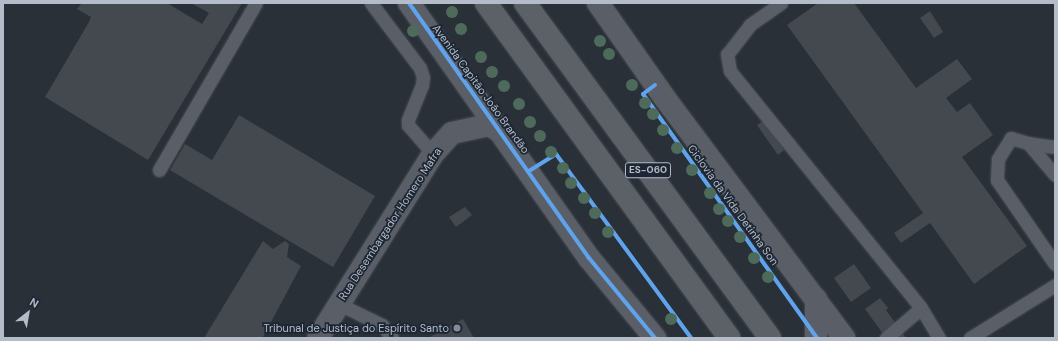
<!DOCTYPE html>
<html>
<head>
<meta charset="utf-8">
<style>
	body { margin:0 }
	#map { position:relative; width:1058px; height:341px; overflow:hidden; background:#2a3038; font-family:"DM Sans",sans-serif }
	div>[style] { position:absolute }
	.building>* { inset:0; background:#444950 }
	.roads { filter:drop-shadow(0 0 1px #484c53) drop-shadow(0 0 1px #484c53) }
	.service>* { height:13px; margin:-6.5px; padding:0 6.5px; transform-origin:6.5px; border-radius:6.5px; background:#5a5e66 }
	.minor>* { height:22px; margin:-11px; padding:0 11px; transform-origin:11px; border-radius:11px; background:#5a5e66 }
	.tertiary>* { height:22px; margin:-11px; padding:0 11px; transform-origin:11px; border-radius:11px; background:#5a5e66 }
	.primary>* { height:22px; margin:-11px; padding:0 11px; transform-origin:11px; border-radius:11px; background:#5c6168 }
	.cycleway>* { height:4px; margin:-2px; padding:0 2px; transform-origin:2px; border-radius:2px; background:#60a3ed }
	.trees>* { width:12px; height:12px; margin:-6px; border-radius:50%; background:#4e6a5a }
	.dots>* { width:11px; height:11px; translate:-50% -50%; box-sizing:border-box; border:2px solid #1d2633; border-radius:50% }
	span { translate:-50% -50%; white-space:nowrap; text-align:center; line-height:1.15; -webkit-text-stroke:3.5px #1d2633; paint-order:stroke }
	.shield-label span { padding:1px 3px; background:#1d2633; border:1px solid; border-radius:3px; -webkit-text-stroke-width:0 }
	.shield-label { font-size:10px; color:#b4bcc9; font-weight:700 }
	.street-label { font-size:11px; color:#b4bcc9 }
	.poi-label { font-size:11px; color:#b4bcc9 }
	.right { translate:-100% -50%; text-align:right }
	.frame { position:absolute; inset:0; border:4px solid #b4bcc9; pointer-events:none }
	.north { position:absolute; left:8px; top:293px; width:40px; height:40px; -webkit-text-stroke:3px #1d2633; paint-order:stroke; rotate:31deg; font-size:11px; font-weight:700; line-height:16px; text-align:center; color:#b4bcc9 }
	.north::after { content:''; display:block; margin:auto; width:14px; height:18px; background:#b4bcc9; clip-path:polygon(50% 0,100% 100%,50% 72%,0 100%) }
</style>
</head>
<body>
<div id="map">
	<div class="building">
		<i style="clip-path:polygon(82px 3px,167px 3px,202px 24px,209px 13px,191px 3px,242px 3px,148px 160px,45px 97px,89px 22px,91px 17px,77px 9px)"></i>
		<i style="clip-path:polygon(818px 3px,854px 3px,916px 88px,957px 59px,972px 79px,946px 98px,957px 112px,970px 103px,993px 135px,962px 157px,1027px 246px,974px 284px,930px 223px,901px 243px,894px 233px,923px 213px,787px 25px)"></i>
		<i style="clip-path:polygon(930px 11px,943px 32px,934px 38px,920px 18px)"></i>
		<i style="clip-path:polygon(239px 115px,375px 196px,333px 267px,170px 170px,185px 144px,212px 160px)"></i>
		<i style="clip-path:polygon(764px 120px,784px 150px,778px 155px,757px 125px)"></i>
		<i style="clip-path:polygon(465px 207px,472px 215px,456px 227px,449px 217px)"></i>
		<i style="clip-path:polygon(263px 241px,273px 249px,285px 241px,289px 244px,287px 257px,301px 266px,263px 337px,204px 338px)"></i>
		<i style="clip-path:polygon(854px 264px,871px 288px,851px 302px,834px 278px)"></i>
		<i style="clip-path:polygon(880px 298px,888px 308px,886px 310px,906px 338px,886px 338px,865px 309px)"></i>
		<i style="clip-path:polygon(463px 319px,474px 338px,428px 338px)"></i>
	</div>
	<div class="roads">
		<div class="service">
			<i style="left:371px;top:3px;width:81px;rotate:53deg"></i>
			<i style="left:420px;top:68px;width:9px;rotate:72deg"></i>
			<i style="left:423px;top:77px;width:8px;rotate:97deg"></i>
			<i style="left:422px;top:85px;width:38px;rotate:112deg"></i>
			<i style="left:408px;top:120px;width:5px;rotate:90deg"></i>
			<i style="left:408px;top:125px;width:38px;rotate:49deg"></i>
			<i style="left:781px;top:3px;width:38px;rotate:145deg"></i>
			<i style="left:750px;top:25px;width:37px;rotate:128deg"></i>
			<i style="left:727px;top:54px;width:17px;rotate:80deg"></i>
			<i style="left:730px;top:71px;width:304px;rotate:51.1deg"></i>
			<i style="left:921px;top:308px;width:35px;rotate:59deg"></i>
			<i style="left:1028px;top:143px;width:42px;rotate:49.8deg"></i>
			<i style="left:1055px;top:147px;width:27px;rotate:-172deg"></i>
			<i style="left:1028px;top:143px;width:18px;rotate:-164deg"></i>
			<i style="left:1011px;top:138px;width:25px;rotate:122deg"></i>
			<i style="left:998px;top:159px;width:21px;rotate:93deg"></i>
			<i style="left:997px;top:180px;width:102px;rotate:55.4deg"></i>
			<i style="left:159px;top:170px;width:193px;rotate:-59.9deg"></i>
			<i style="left:339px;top:304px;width:48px;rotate:26deg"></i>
			<i style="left:382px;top:325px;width:16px;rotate:52deg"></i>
			<i style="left:886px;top:338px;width:46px;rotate:-40.6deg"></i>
			<i style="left:970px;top:338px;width:100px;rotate:-31.9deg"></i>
		</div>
		<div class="minor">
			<i style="left:318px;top:338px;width:217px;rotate:-58deg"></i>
			<i style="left:433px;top:154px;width:28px;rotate:-48deg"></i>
			<i style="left:452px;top:133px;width:38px;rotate:-12deg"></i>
			<i style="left:489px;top:125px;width:12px;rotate:31deg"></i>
		</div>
		<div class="tertiary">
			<i style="left:409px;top:3px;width:312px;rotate:54.8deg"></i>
			<i style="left:589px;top:258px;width:104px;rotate:50.5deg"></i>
			<i style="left:598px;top:3px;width:115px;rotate:54.9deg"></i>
			<i style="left:664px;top:97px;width:301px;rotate:53.2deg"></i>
			<i style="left:816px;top:299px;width:39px;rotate:90deg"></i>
		</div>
		<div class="primary">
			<i style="left:486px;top:3px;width:414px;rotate:54deg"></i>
			<i style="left:525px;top:3px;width:415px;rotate:53.8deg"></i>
		</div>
	</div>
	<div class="cycleway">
		<i style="left:409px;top:3px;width:312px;rotate:54.8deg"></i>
		<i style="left:589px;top:258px;width:104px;rotate:50.5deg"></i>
		<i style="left:655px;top:85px;width:15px;rotate:143deg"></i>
		<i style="left:643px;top:94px;width:300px;rotate:54.5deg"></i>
		<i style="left:529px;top:171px;width:32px;rotate:-32deg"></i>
		<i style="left:556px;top:154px;width:228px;rotate:53.7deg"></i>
	</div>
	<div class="trees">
		<i style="left:452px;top:12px"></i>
		<i style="left:461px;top:29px"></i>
		<i style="left:413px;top:31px"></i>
		<i style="left:600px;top:41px"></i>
		<i style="left:609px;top:54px"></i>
		<i style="left:481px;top:57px"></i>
		<i style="left:492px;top:72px"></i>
		<i style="left:632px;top:85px"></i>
		<i style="left:504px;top:86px"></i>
		<i style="left:645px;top:103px"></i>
		<i style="left:519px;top:104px"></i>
		<i style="left:653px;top:114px"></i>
		<i style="left:530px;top:122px"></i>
		<i style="left:663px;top:130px"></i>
		<i style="left:540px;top:136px"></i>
		<i style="left:677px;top:148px"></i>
		<i style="left:551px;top:152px"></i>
		<i style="left:563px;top:168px"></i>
		<i style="left:692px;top:170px"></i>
		<i style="left:571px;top:183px"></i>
		<i style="left:710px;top:193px"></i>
		<i style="left:584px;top:198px"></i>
		<i style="left:719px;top:209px"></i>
		<i style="left:595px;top:213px"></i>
		<i style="left:728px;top:221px"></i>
		<i style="left:608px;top:232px"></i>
		<i style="left:740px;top:237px"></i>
		<i style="left:754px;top:258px"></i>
		<i style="left:768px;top:277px"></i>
		<i style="left:671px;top:319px"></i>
	</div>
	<div class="dots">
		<i style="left:457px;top:328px;background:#848b96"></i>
	</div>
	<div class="shield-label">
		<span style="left:648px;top:170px">ES-060</span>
	</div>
	<div class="street-label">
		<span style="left:481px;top:89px;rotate:54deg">Avenida Capitão João Brandão</span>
		<span style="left:733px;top:205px;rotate:54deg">Ciclovia da Vida Detinha Son</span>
		<span style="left:390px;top:224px;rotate:-57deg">Rua Desembargador Homero Mafra</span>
	</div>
	<div class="poi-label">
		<span class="right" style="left:449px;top:328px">Tribunal de Justiça do Espírito Santo</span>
	</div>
	<div class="frame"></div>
	<div class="north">N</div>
</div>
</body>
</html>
